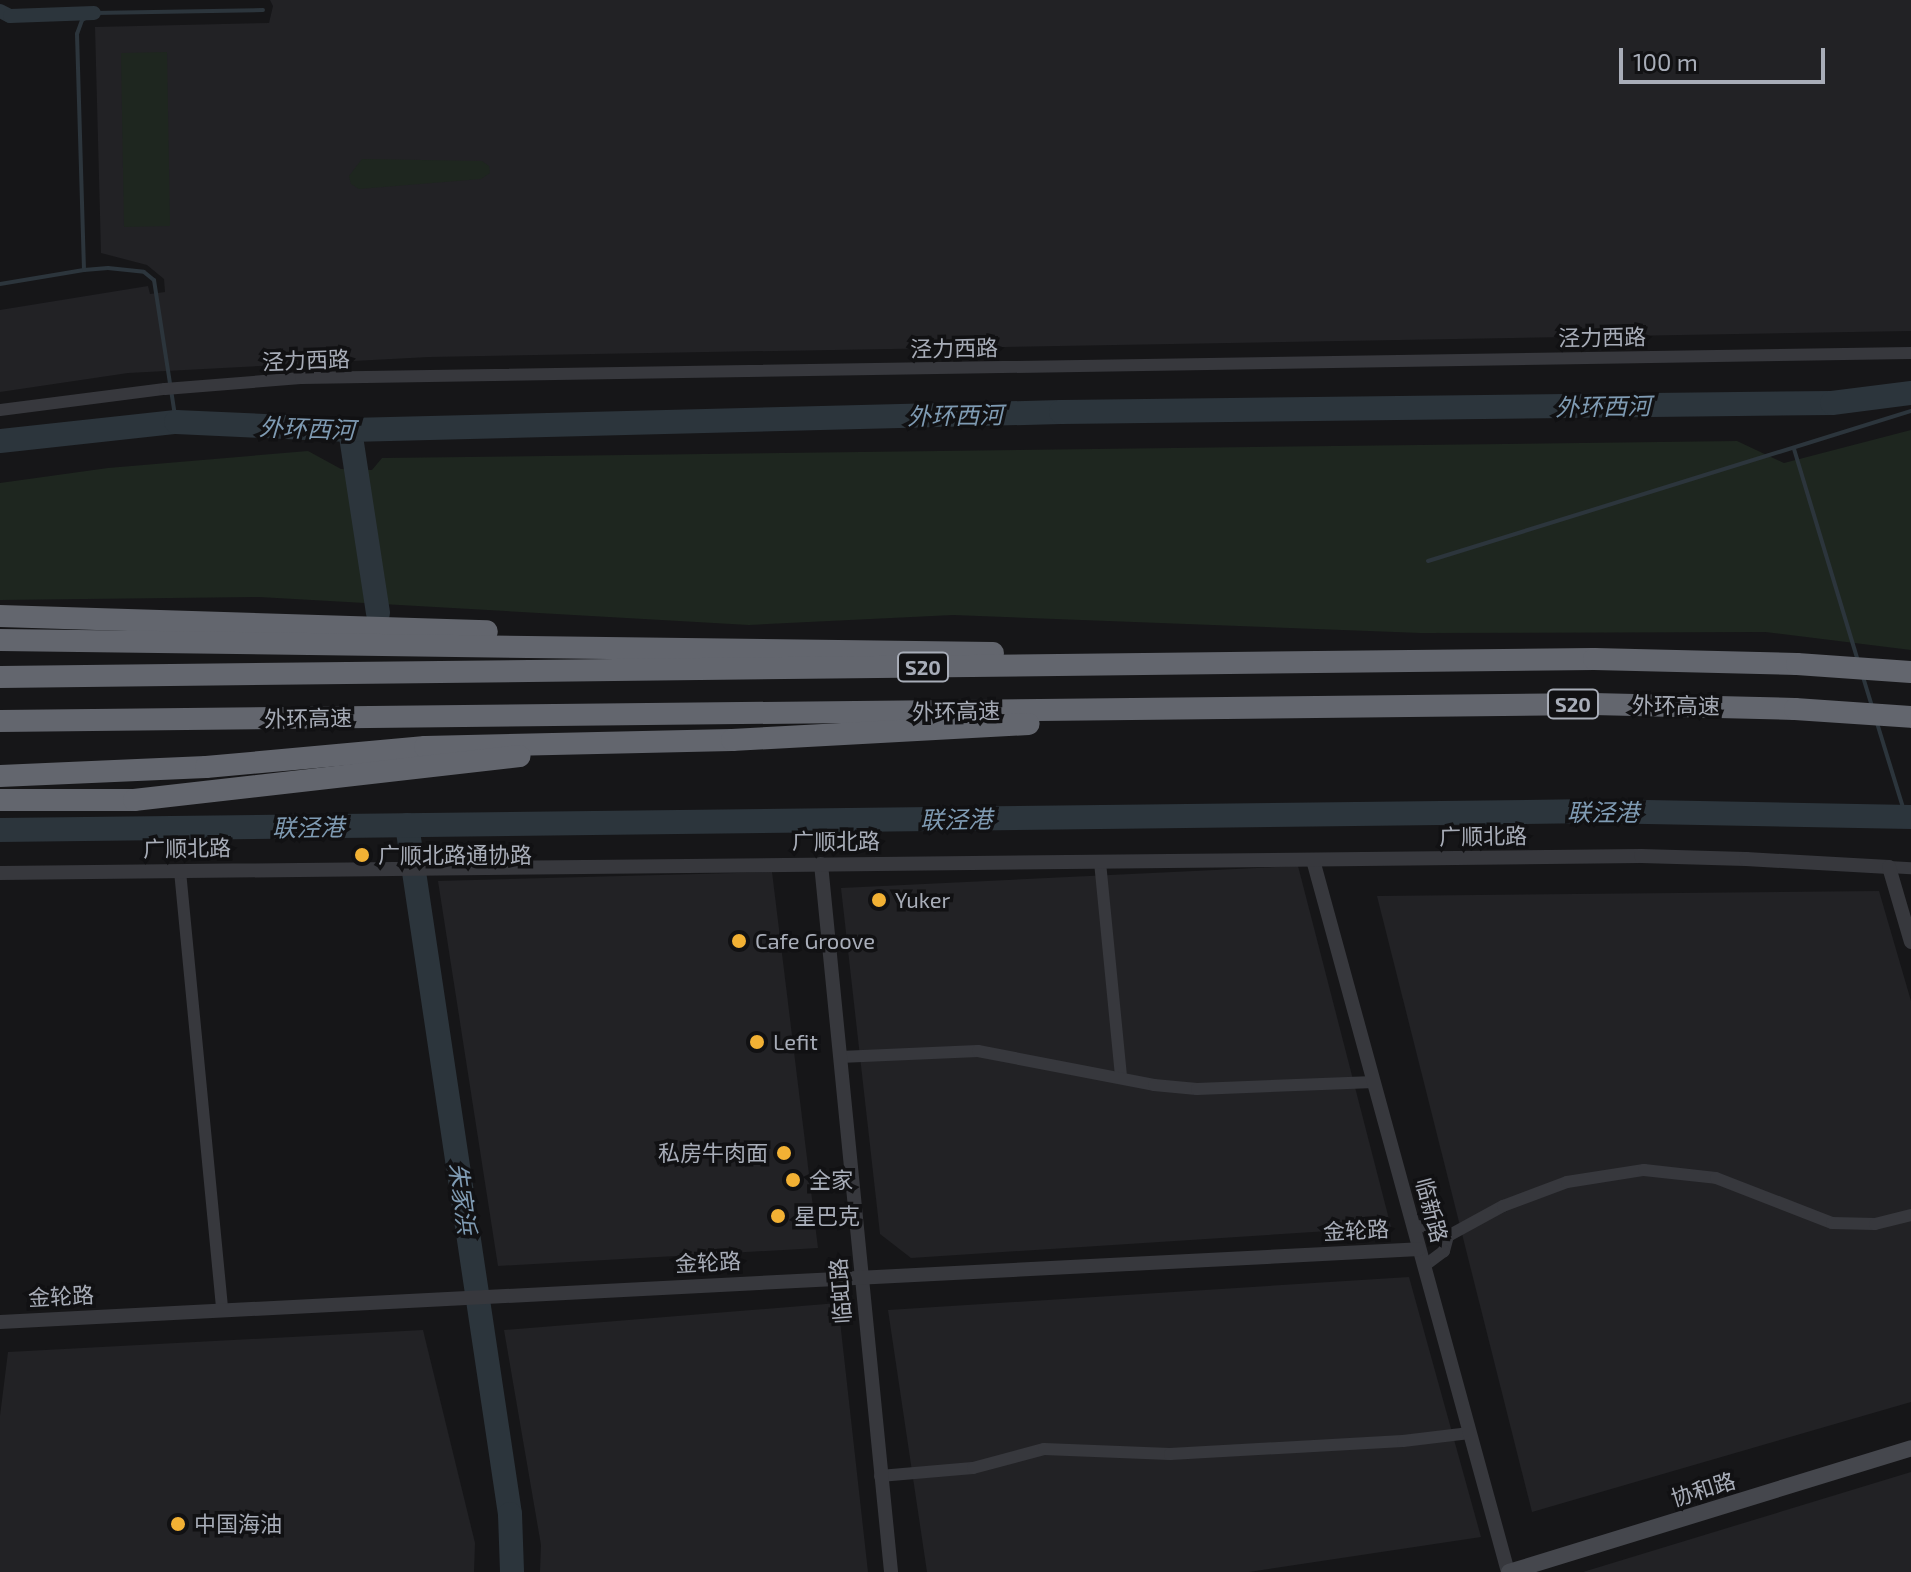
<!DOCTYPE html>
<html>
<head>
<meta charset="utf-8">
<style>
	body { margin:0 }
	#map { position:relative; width:1911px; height:1572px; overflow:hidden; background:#161618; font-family:"Exo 2","Noto Sans SC",sans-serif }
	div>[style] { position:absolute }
	.built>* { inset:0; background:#222225 }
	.green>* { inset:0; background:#1e261f }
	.stream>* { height:4px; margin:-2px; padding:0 2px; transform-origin:2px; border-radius:2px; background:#2c353c }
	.canal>* { height:14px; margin:-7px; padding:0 7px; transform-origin:7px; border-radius:7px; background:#2c353c }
	.river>* { height:24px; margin:-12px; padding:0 12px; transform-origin:12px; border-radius:12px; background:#2c353c }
	.minor>* { height:12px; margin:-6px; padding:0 6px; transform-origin:6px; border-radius:6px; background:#37383d }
	.tertiary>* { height:14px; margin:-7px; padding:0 7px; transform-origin:7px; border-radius:7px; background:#37383d }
	.secondary>* { height:16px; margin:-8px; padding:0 8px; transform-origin:8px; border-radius:8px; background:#45474d }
	.motorway>* { height:22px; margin:-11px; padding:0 11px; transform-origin:11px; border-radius:11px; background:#63666e }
	.dots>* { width:22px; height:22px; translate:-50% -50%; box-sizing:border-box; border:4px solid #111113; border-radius:50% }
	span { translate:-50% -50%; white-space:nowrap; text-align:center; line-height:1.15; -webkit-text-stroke:7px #111113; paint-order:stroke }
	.shield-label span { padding:2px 6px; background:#111113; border:2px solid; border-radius:6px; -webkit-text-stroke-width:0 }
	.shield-label { font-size:20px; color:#a8adb8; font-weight:700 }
	.street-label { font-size:22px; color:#a8adb8 }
	.poi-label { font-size:22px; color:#a8adb8 }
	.left { translate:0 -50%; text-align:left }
	.right { translate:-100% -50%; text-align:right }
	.water-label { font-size:24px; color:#7f9bb3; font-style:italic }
	.scale { position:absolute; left:1619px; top:48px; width:206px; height:36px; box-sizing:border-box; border:4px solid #a8adb8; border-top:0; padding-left:10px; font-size:24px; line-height:28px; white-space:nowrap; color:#a8adb8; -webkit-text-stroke:6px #111113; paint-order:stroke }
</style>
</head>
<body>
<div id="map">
	<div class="built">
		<i style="clip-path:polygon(270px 0,1911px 0,1911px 331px,429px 357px,128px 373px,0 392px,0 310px,148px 286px,150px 294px,165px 292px,164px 279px,147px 265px,101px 253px,95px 27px,269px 23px,273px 6px)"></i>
		<i style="clip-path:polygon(1298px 866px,1391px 1227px,911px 1258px,880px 1234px,841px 888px)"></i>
		<i style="clip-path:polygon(772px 872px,818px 1248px,498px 1266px,438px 881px)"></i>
		<i style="clip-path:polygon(1879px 891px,1911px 1001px,1911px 1402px,1532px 1512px,1377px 896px)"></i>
		<i style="clip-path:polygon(1409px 1277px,1481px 1537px,1249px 1572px,927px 1572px,888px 1310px)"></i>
		<i style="clip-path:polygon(838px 1303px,868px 1572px,540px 1572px,541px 1545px,504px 1330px)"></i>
		<i style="clip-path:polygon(423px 1330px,475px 1543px,474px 1572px,0 1572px,0 1416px,8px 1352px)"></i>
		<i style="clip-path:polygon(1911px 1472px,1911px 1572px,1583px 1572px)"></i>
	</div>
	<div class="green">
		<i style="clip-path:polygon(167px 52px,170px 226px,124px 227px,121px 53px)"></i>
		<i style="clip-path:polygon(362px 159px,482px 161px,489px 166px,490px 173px,481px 179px,359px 189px,351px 184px,349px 176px)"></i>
		<i style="clip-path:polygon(1911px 430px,1911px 650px,1765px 632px,1421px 633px,953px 615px,749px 625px,259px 597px,0 600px,0 483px,108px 468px,308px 451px,341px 469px,372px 470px,382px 458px,1737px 441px,1784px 463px)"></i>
	</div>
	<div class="stream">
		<i style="left:84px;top:270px;width:236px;rotate:-91.7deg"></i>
		<i style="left:77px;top:34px;width:15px;rotate:-70deg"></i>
		<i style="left:82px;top:20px;width:14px;rotate:-30deg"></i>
		<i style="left:94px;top:13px;width:169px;rotate:-1deg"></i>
		<i style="left:0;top:284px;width:85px;rotate:-9.5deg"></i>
		<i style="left:84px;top:270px;width:24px;rotate:-5deg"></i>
		<i style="left:108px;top:268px;width:36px;rotate:6deg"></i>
		<i style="left:144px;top:272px;width:13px;rotate:39deg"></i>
		<i style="left:154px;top:280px;width:144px;rotate:81.2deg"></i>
		<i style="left:1794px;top:449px;width:221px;rotate:73.2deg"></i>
		<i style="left:1428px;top:561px;width:506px;rotate:-17.25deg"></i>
		<i style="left:1863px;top:677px;width:30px;rotate:73deg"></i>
		<i style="left:1877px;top:723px;width:98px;rotate:72.9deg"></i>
	</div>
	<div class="canal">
		<i style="left:0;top:11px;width:11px;rotate:27deg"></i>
		<i style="left:10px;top:16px;width:84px;rotate:-2deg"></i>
	</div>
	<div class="river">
		<i style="left:350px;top:430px;width:185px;rotate:81.3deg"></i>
		<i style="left:0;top:441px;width:177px;rotate:-6.2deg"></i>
		<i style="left:176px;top:422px;width:174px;rotate:2.6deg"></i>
		<i style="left:350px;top:430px;width:711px;rotate:-1.45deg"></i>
		<i style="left:1061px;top:412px;width:771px;rotate:-0.67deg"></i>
		<i style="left:1832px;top:403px;width:80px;rotate:-7.2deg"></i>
		<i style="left:407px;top:825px;width:697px;rotate:81.5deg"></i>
		<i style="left:510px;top:1514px;width:58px;rotate:88deg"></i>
		<i style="left:0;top:830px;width:1594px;rotate:-0.68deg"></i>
		<i style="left:1594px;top:811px;width:317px;rotate:1.1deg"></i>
	</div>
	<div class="minor">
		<i style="left:0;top:410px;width:166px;rotate:-7.3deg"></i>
		<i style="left:165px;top:389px;width:136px;rotate:-4.6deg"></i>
		<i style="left:301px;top:378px;width:1610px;rotate:-0.89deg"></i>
		<i style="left:1100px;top:862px;width:217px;rotate:84.4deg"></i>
		<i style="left:1889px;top:867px;width:22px;rotate:3deg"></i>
		<i style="left:180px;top:871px;width:441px;rotate:84.5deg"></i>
		<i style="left:840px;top:1057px;width:138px;rotate:-2.5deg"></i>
		<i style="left:978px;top:1051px;width:179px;rotate:10.9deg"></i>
		<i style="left:1154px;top:1085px;width:43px;rotate:5.3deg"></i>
		<i style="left:1197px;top:1089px;width:177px;rotate:-2.3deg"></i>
		<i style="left:1413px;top:1226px;width:23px;rotate:2deg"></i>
		<i style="left:1436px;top:1227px;width:15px;rotate:37deg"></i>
		<i style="left:1448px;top:1236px;width:16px;rotate:105deg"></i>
		<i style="left:1444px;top:1251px;width:25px;rotate:143deg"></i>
		<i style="left:1448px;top:1236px;width:63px;rotate:-28.6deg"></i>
		<i style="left:1503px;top:1206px;width:68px;rotate:-20.6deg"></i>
		<i style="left:1567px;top:1182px;width:78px;rotate:-8.9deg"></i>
		<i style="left:1644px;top:1170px;width:72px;rotate:6.3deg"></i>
		<i style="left:1716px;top:1178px;width:124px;rotate:21.2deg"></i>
		<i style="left:1832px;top:1223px;width:43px;rotate:1.3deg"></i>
		<i style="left:1875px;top:1224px;width:37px;rotate:-14deg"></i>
		<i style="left:880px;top:1476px;width:93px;rotate:-4.9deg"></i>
		<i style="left:973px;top:1468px;width:73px;rotate:-15deg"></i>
		<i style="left:1044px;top:1449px;width:126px;rotate:2.3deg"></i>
		<i style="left:1170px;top:1454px;width:233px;rotate:-3.2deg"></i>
		<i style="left:1403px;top:1441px;width:67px;rotate:-6.8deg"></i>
	</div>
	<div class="tertiary">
		<i style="left:1313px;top:860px;width:738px;rotate:74.68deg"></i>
		<i style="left:821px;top:864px;width:711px;rotate:84.35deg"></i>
		<i style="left:0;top:873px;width:1641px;rotate:-0.59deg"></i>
		<i style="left:1641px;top:856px;width:105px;rotate:1.6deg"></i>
		<i style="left:1746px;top:859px;width:143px;rotate:3.2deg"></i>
		<i style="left:1889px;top:867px;width:78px;rotate:73.7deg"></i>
		<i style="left:0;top:1322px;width:1421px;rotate:-2.94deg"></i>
	</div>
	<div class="secondary">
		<i style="left:1509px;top:1572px;width:421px;rotate:-17.1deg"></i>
	</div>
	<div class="motorway">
		<i style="left:0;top:616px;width:487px;rotate:1.8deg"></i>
		<i style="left:0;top:640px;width:993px;rotate:0.75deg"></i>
		<i style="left:0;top:677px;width:1594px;rotate:-0.65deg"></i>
		<i style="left:1594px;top:659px;width:203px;rotate:1.4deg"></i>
		<i style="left:1797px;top:664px;width:114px;rotate:4deg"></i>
		<i style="left:0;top:721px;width:1593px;rotate:-0.61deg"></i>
		<i style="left:1593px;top:704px;width:202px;rotate:1.4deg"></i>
		<i style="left:1795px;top:709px;width:116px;rotate:3.9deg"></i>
		<i style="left:0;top:776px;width:206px;rotate:-2.5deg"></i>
		<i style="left:206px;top:767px;width:220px;rotate:-5.2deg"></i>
		<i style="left:425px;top:747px;width:307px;rotate:-1.3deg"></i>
		<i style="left:732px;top:740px;width:297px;rotate:-3.1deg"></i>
		<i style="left:0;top:800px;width:134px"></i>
		<i style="left:134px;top:800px;width:388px;rotate:-6.5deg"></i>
	</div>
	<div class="dots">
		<i style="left:362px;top:855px;background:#f2b134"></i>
		<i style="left:879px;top:900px;background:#f2b134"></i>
		<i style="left:739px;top:941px;background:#f2b134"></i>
		<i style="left:757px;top:1042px;background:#f2b134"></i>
		<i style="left:784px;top:1153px;background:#f2b134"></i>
		<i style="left:793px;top:1180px;background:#f2b134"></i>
		<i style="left:778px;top:1216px;background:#f2b134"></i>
		<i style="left:178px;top:1524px;background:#f2b134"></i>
	</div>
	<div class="shield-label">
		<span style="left:923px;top:667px">S20</span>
		<span style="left:1573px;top:704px">S20</span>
	</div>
	<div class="street-label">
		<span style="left:1602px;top:337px;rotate:-1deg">泾力西路</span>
		<span style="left:954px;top:348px;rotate:-1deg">泾力西路</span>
		<span style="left:306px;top:360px;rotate:-2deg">泾力西路</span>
		<span style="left:1676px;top:705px;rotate:1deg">外环高速</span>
		<span style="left:956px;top:711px;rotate:-1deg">外环高速</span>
		<span style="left:308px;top:718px;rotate:-1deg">外环高速</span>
		<span style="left:1483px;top:836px;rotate:-1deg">广顺北路</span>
		<span style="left:836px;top:841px">广顺北路</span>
		<span style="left:187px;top:848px;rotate:-1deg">广顺北路</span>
		<span style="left:1432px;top:1210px;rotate:75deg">临新路</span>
		<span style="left:1356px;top:1230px;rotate:-3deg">金轮路</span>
		<span style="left:708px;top:1262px;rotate:-3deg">金轮路</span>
		<span style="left:840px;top:1291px;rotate:-94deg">临虹路</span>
		<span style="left:61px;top:1296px;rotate:-3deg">金轮路</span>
		<span style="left:1703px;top:1489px;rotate:-17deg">协和路</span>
	</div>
	<div class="poi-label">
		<span class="left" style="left:378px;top:855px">广顺北路通协路</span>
		<span class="left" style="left:895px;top:900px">Yuker</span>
		<span class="left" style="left:755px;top:941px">Cafe Groove</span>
		<span class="left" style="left:773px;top:1042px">Lefit</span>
		<span class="right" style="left:768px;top:1153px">私房牛肉面</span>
		<span class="left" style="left:809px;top:1180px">全家</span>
		<span class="left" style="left:794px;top:1216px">星巴克</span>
		<span class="left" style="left:194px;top:1524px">中国海油</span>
	</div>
	<div class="water-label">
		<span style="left:1603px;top:406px;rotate:-1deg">外环西河</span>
		<span style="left:955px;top:415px;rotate:-1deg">外环西河</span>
		<span style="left:307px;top:428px;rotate:2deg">外环西河</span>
		<span style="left:1603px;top:812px">联泾港</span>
		<span style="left:956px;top:819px;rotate:-1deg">联泾港</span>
		<span style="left:308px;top:827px;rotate:-1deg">联泾港</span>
		<span style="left:463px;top:1198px;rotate:82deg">朱家浜</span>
	</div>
	<div class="scale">100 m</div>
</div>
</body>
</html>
